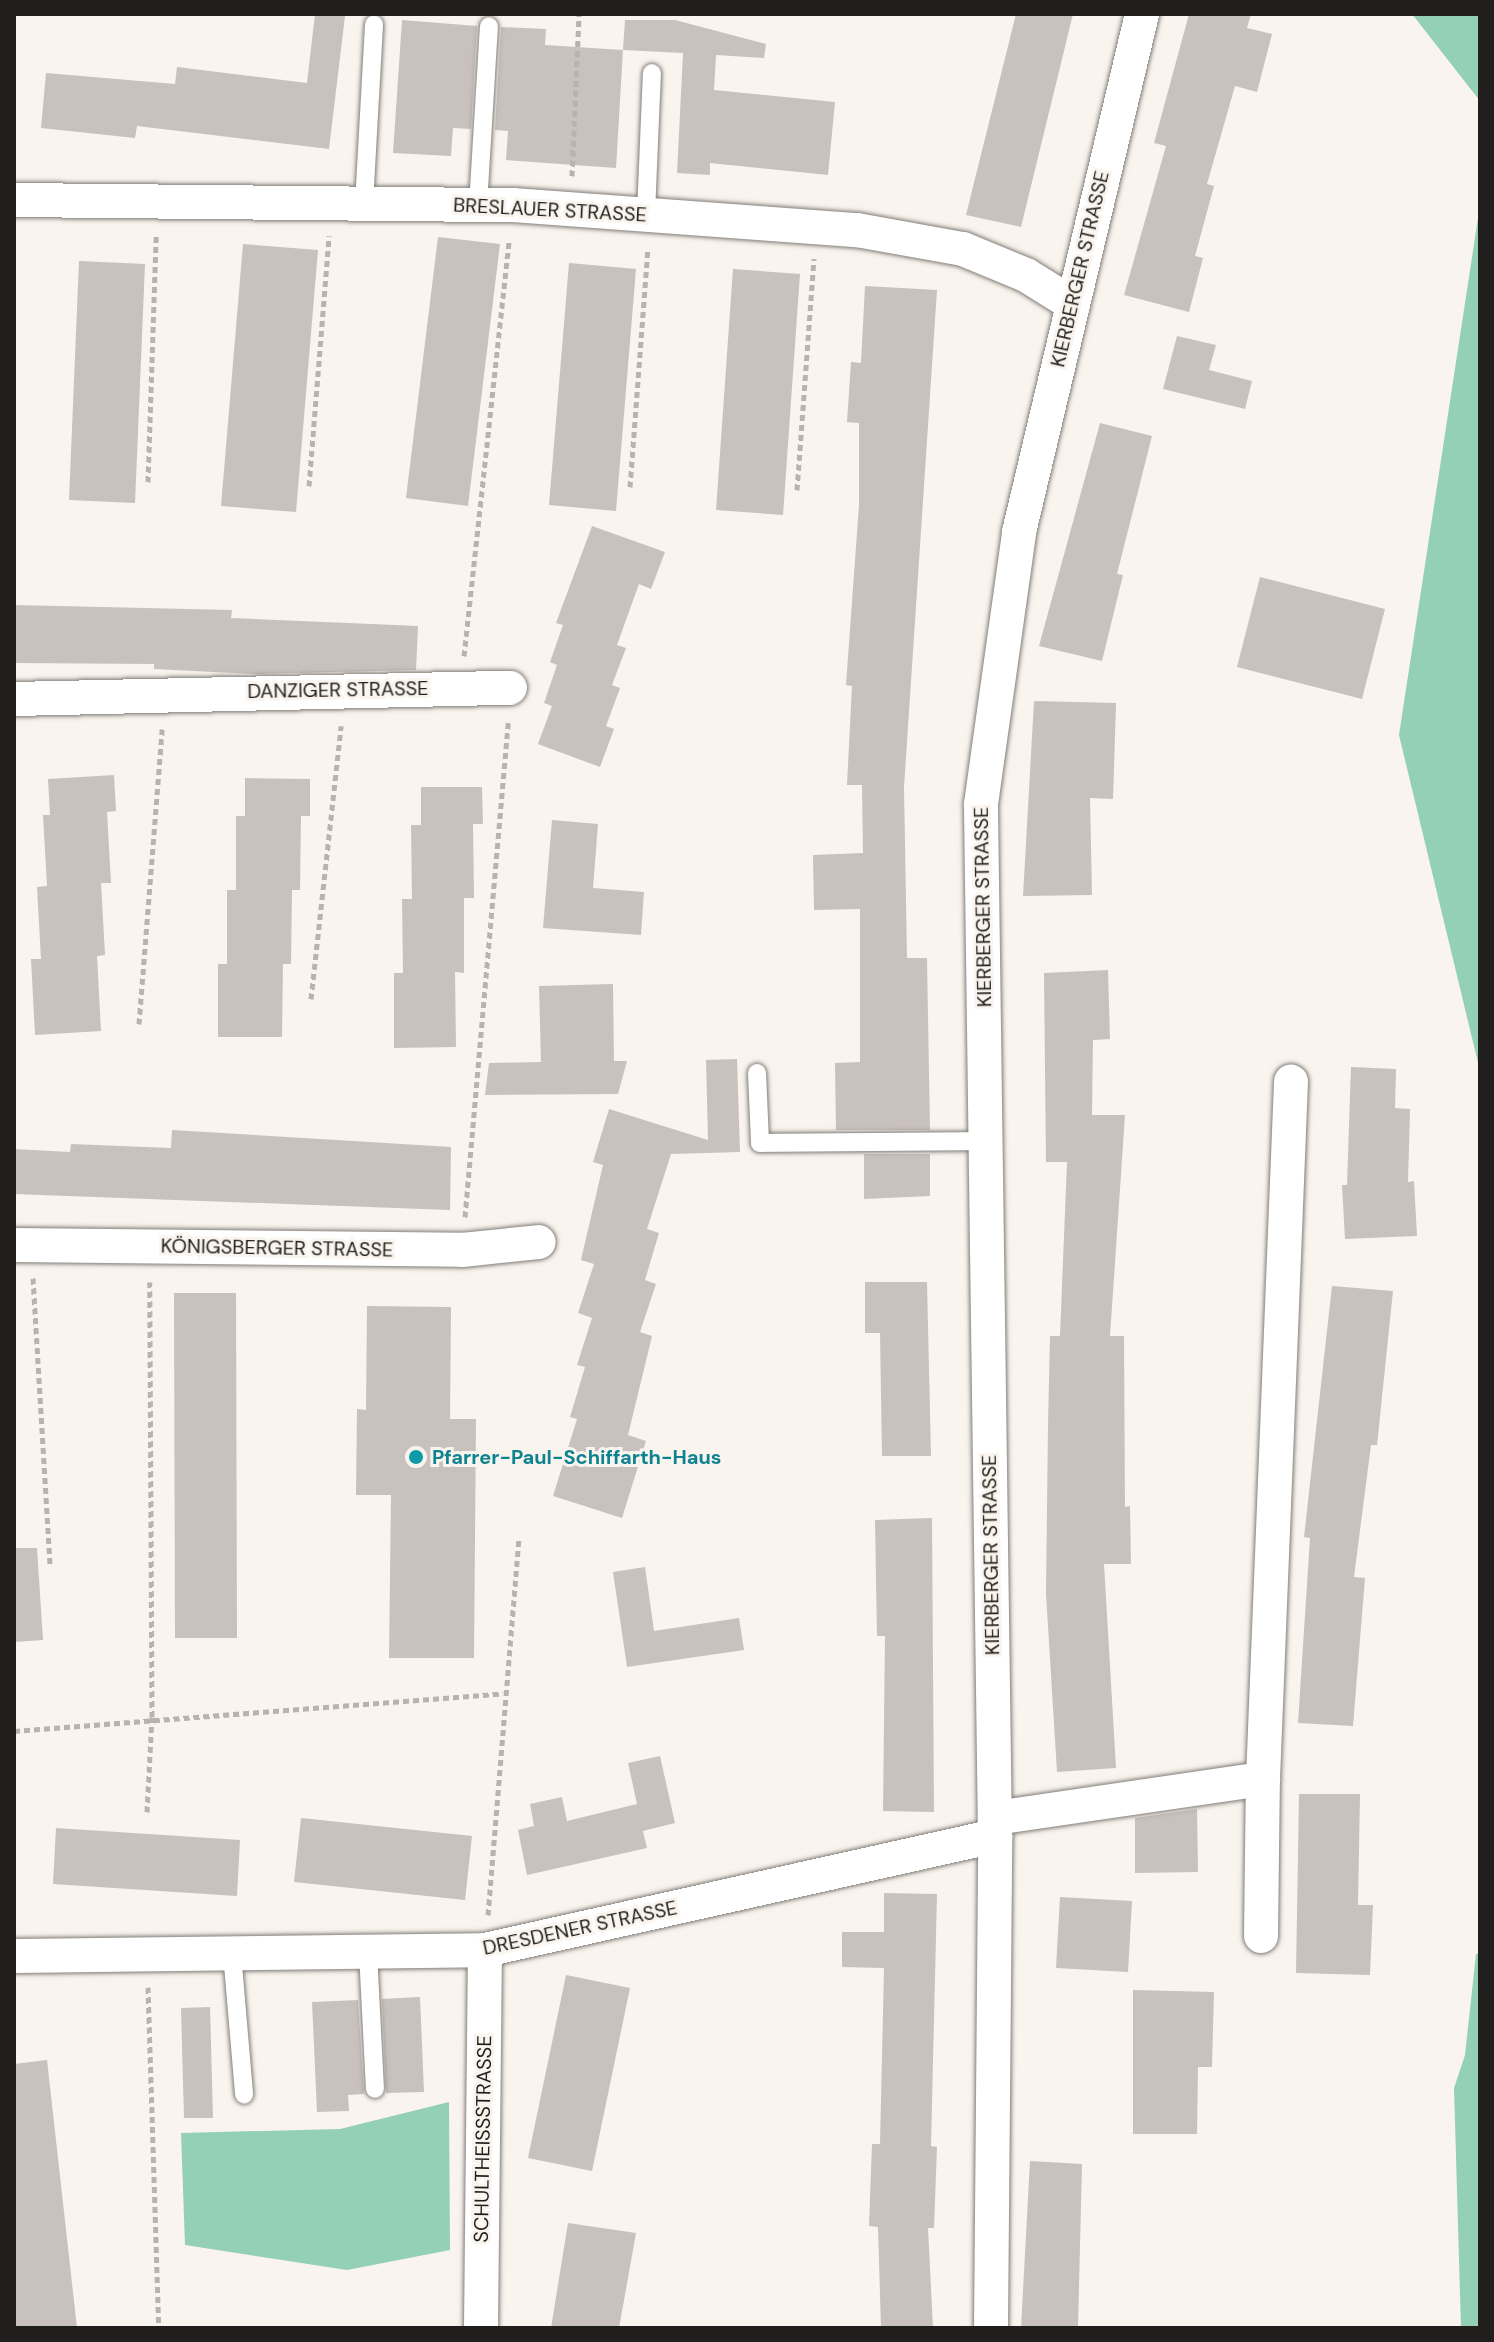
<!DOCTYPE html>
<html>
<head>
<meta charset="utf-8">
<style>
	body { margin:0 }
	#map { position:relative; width:1494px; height:2342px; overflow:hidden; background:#f9f4ee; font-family:"DM Sans",sans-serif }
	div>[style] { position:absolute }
	.green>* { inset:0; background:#94d0b5 }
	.building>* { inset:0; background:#c8c1bd }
	.path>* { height:5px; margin-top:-2.5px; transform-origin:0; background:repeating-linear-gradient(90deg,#b7b3ae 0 6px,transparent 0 10px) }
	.roads { filter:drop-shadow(0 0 2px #827d78) drop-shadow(0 0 2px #827d78) }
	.lane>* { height:18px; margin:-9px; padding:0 9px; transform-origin:9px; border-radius:9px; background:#fff }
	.street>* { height:34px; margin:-17px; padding:0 17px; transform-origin:17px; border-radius:17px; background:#fff }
	.dots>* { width:22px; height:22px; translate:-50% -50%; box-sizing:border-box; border:4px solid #f9f4ee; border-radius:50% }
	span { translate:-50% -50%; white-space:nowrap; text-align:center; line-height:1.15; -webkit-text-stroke:6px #f9f4ee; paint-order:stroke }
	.street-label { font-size:20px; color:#211f1d }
	.culture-label { font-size:20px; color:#0d838f; font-weight:700 }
	.left { translate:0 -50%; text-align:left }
	.frame { position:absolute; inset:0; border:16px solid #211f1d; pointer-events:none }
</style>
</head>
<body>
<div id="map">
	<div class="green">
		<i style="clip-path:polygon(1412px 14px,1480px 14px,1480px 101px)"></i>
		<i style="clip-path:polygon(1480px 205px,1480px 1071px,1399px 735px)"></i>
		<i style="clip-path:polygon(1480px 1953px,1480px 2328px,1461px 2328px,1454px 2088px,1465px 2055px,1476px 1954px)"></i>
		<i style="clip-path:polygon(449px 2102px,450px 2250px,347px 2270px,185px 2245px,181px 2133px,340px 2129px)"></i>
	</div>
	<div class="building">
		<i style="clip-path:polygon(315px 14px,345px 16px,329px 149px,137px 126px,135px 138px,41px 128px,46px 73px,175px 84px,177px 67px,307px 83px)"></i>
		<i style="clip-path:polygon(1016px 14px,1073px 14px,1021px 227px,966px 215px)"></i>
		<i style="clip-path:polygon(1189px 14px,1251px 14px,1247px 28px,1272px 34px,1257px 92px,1235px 86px,1207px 184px,1214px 186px,1195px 256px,1203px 258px,1189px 312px,1124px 295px,1166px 146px,1154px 143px)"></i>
		<i style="clip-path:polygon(402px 20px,477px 26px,471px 129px,453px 128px,451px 156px,393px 153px)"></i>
		<i style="clip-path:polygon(625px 20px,675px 20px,766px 44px,764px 58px,716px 55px,714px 90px,835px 102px,828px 175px,710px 163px,710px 175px,677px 173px,683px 53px,623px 50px,616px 168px,506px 160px,508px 131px,495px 130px,501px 27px,546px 29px,545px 45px,623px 50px)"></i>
		<i style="clip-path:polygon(438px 237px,500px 244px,468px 506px,406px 498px)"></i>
		<i style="clip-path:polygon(243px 244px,318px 250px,296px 512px,221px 506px)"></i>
		<i style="clip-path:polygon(79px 261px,145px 264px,135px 503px,69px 500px)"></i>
		<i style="clip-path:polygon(569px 263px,636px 269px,616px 511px,549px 505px)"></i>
		<i style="clip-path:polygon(733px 269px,800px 274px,783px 515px,716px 510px)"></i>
		<i style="clip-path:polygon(865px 286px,937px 290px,904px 787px,907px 958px,927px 958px,930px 1130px,836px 1130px,835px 1063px,860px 1062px,860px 909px,814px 910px,813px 855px,863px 853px,862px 785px,847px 785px,852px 686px,846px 685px,859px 505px,859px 423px,847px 422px,851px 362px,861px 363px)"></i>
		<i style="clip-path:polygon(1177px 336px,1216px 345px,1209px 370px,1252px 381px,1245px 409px,1163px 389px)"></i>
		<i style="clip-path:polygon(1100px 423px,1152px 436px,1117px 574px,1123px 575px,1102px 661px,1039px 646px)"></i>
		<i style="clip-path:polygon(592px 526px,665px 552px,651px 589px,639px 584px,617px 645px,626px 648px,612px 685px,620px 688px,606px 726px,614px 729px,600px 767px,538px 744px,552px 706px,544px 703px,557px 665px,550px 662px,563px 625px,556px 623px)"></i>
		<i style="clip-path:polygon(1260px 577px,1385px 609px,1362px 699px,1237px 667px)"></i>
		<i style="clip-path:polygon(14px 605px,232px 610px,231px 618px,418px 626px,416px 670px,253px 674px,154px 669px,154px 664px,14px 663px)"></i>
		<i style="clip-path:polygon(1034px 701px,1116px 703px,1113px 799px,1090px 798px,1092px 895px,1023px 896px)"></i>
		<i style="clip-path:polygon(114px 775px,116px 811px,107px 812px,111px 883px,101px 883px,105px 955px,97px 956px,101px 1031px,35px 1035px,31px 959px,41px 959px,37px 887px,47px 886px,43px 815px,50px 815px,48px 779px)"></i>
		<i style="clip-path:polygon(245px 778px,310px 779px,310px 816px,301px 816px,300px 890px,292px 890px,291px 964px,283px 964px,282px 1037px,218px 1037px,218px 964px,227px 964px,227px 890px,236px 890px,236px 816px,245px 816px)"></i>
		<i style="clip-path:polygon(421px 787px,482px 787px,483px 824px,473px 824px,474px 898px,464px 898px,464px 973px,455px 972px,456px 1047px,394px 1048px,394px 973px,403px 973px,402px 899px,412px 899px,411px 825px,421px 825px)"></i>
		<i style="clip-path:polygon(552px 820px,598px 824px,593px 888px,644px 892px,641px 935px,543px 928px)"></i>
		<i style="clip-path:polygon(1108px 970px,1110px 1039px,1093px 1040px,1092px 1115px,1125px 1115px,1110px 1336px,1124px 1336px,1125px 1507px,1130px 1506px,1131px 1564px,1104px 1564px,1116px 1768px,1057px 1772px,1046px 1594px,1048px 1425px,1050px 1336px,1060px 1336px,1067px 1162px,1046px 1162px,1044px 973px)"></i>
		<i style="clip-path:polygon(613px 984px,614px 1061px,627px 1061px,618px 1094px,485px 1095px,489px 1063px,541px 1062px,539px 986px)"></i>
		<i style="clip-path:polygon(737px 1059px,740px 1152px,671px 1154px,647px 1229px,659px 1233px,645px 1280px,656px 1284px,640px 1332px,652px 1336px,628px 1435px,646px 1441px,622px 1518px,553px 1496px,577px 1419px,570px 1417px,585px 1367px,577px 1365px,592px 1318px,578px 1313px,594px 1264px,581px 1260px,603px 1165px,593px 1162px,609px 1109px,708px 1140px,706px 1060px)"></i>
		<i style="clip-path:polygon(1351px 1067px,1396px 1069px,1395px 1108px,1410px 1109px,1408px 1182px,1414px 1181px,1417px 1236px,1345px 1239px,1342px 1185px,1347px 1185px)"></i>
		<i style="clip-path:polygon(172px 1130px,451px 1147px,450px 1210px,14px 1194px,14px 1149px,70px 1152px,71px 1144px,171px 1148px)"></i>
		<i style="clip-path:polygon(864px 1154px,930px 1154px,930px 1196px,864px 1199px)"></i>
		<i style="clip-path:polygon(865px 1282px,927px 1282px,931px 1456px,882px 1456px,880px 1333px,865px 1333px)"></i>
		<i style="clip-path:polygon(1332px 1286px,1393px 1291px,1377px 1445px,1371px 1445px,1354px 1577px,1365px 1578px,1353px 1726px,1298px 1723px,1310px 1538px,1304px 1537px)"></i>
		<i style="clip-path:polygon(174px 1293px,236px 1293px,237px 1638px,175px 1638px)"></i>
		<i style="clip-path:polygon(367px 1306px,451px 1307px,450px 1419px,476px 1419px,474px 1658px,389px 1658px,391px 1495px,356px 1495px,357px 1409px,366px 1410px)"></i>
		<i style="clip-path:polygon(932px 1518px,934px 1812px,883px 1811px,885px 1636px,877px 1636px,875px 1520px)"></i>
		<i style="clip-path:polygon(14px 1548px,37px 1548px,43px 1640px,14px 1642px)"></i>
		<i style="clip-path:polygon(645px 1567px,654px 1631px,739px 1618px,744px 1650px,627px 1667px,613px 1572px)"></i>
		<i style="clip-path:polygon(660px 1756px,675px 1823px,643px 1831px,647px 1848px,527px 1875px,518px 1830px,534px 1826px,530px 1804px,562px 1797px,567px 1821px,637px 1804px,628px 1763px)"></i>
		<i style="clip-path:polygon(1299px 1794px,1360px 1794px,1358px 1905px,1373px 1905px,1370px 1975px,1296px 1973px)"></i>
		<i style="clip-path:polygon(1197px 1809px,1198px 1872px,1135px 1873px,1135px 1818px)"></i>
		<i style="clip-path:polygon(301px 1818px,472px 1836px,465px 1900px,294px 1882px)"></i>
		<i style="clip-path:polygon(56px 1828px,240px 1840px,237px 1896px,53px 1884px)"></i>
		<i style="clip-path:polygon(884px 1893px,937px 1894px,931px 2146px,937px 2147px,934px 2228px,928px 2228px,933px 2328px,881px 2328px,878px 2227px,869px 2226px,872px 2144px,880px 2144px,884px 1968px,842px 1967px,842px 1932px,884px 1932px)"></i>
		<i style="clip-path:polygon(1060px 1897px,1132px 1901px,1128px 1972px,1056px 1968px)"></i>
		<i style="clip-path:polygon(566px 1975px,630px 1988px,592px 2171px,528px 2158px)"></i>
		<i style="clip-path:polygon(1133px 1990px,1214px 1992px,1212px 2067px,1198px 2067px,1197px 2134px,1133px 2134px)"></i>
		<i style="clip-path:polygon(420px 1997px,424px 2092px,386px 2093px,382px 1999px)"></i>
		<i style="clip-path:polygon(358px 2000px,364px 2094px,348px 2095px,349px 2111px,317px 2112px,312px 2002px)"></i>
		<i style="clip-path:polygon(210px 2007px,213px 2118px,184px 2118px,181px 2008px)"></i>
		<i style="clip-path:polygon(47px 2060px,77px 2328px,14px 2328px,14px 2064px)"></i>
		<i style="clip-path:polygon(1030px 2161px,1082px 2164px,1078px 2328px,1021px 2328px)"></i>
		<i style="clip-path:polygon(568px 2223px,636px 2233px,619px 2328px,551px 2328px)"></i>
	</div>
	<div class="path">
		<i style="left:572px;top:176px;width:162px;rotate:-87.5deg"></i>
		<i style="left:148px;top:482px;width:247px;rotate:-88.1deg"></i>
		<i style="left:309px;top:486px;width:251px;rotate:-85.4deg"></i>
		<i style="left:630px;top:487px;width:240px;rotate:-85.7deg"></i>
		<i style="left:797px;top:490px;width:232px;rotate:-85.8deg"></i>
		<i style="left:464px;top:656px;width:418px;rotate:-83.8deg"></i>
		<i style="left:311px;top:999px;width:275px;rotate:-83.7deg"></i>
		<i style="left:139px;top:1024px;width:296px;rotate:-85.5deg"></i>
		<i style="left:465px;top:1217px;width:498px;rotate:-85deg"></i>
		<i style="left:33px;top:1278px;width:290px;rotate:86.6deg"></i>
		<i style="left:14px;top:1731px;width:490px;rotate:-4.4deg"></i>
		<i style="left:147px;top:1812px;width:95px;rotate:-87deg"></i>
		<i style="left:152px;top:1717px;width:435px;rotate:-90.3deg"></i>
		<i style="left:488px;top:1915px;width:379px;rotate:-85.3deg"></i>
		<i style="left:148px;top:1987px;width:341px;rotate:88.2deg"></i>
	</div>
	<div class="roads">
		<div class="lane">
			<i style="left:364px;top:204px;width:180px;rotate:-86.8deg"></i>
			<i style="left:478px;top:205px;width:179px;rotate:-86.5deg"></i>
			<i style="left:646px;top:214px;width:141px;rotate:-87.6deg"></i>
			<i style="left:757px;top:1073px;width:70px;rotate:87.5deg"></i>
			<i style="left:760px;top:1143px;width:225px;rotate:-0.5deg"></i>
			<i style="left:368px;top:1952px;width:137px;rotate:87.1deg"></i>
			<i style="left:232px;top:1953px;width:142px;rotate:85.1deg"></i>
		</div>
		<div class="street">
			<i style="left:14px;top:200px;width:499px;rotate:0.6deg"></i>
			<i style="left:513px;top:205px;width:345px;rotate:4.2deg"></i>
			<i style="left:857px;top:230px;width:108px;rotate:10.2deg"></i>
			<i style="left:963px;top:249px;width:68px;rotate:22.4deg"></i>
			<i style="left:1026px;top:275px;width:53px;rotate:31.9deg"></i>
			<i style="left:14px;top:699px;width:496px;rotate:-1.3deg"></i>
			<i style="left:14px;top:1245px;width:448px;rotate:0.6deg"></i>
			<i style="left:462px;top:1250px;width:77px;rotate:-5.9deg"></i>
			<i style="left:995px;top:1818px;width:271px;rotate:-8.3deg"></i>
			<i style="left:1263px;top:1779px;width:698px;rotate:-87.7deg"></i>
			<i style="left:1261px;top:1936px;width:157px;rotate:-89.3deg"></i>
			<i style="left:14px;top:1956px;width:471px;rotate:-0.7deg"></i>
			<i style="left:485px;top:1950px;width:523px;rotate:-12.6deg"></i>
			<i style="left:481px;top:2328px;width:378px;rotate:-89.4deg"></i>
			<i style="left:991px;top:2328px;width:492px;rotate:-89.5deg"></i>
			<i style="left:995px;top:1836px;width:1032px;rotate:-90.78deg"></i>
			<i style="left:981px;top:804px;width:275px;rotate:-82deg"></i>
			<i style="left:1019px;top:532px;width:532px;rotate:-76.64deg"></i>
		</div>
	</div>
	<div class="dots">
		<i style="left:416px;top:1457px;background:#0f9aa8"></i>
	</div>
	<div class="street-label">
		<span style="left:550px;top:210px;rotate:3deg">BRESLAUER STRASSE</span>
		<span style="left:1080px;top:269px;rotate:-77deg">KIERBERGER STRASSE</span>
		<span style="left:338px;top:690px;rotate:-1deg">DANZIGER STRASSE</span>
		<span style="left:983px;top:907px;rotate:-91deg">KIERBERGER STRASSE</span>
		<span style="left:277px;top:1248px;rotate:1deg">KÖNIGSBERGER STRASSE</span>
		<span style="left:991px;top:1555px;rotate:-91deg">KIERBERGER STRASSE</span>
		<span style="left:580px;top:1928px;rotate:-12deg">DRESDENER STRASSE</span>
		<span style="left:483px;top:2139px;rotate:-89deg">SCHULTHEISSSTRASSE</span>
	</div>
	<div class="culture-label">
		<span class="left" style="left:432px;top:1457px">Pfarrer-Paul-Schiffarth-Haus</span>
	</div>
	<div class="frame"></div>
</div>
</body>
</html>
